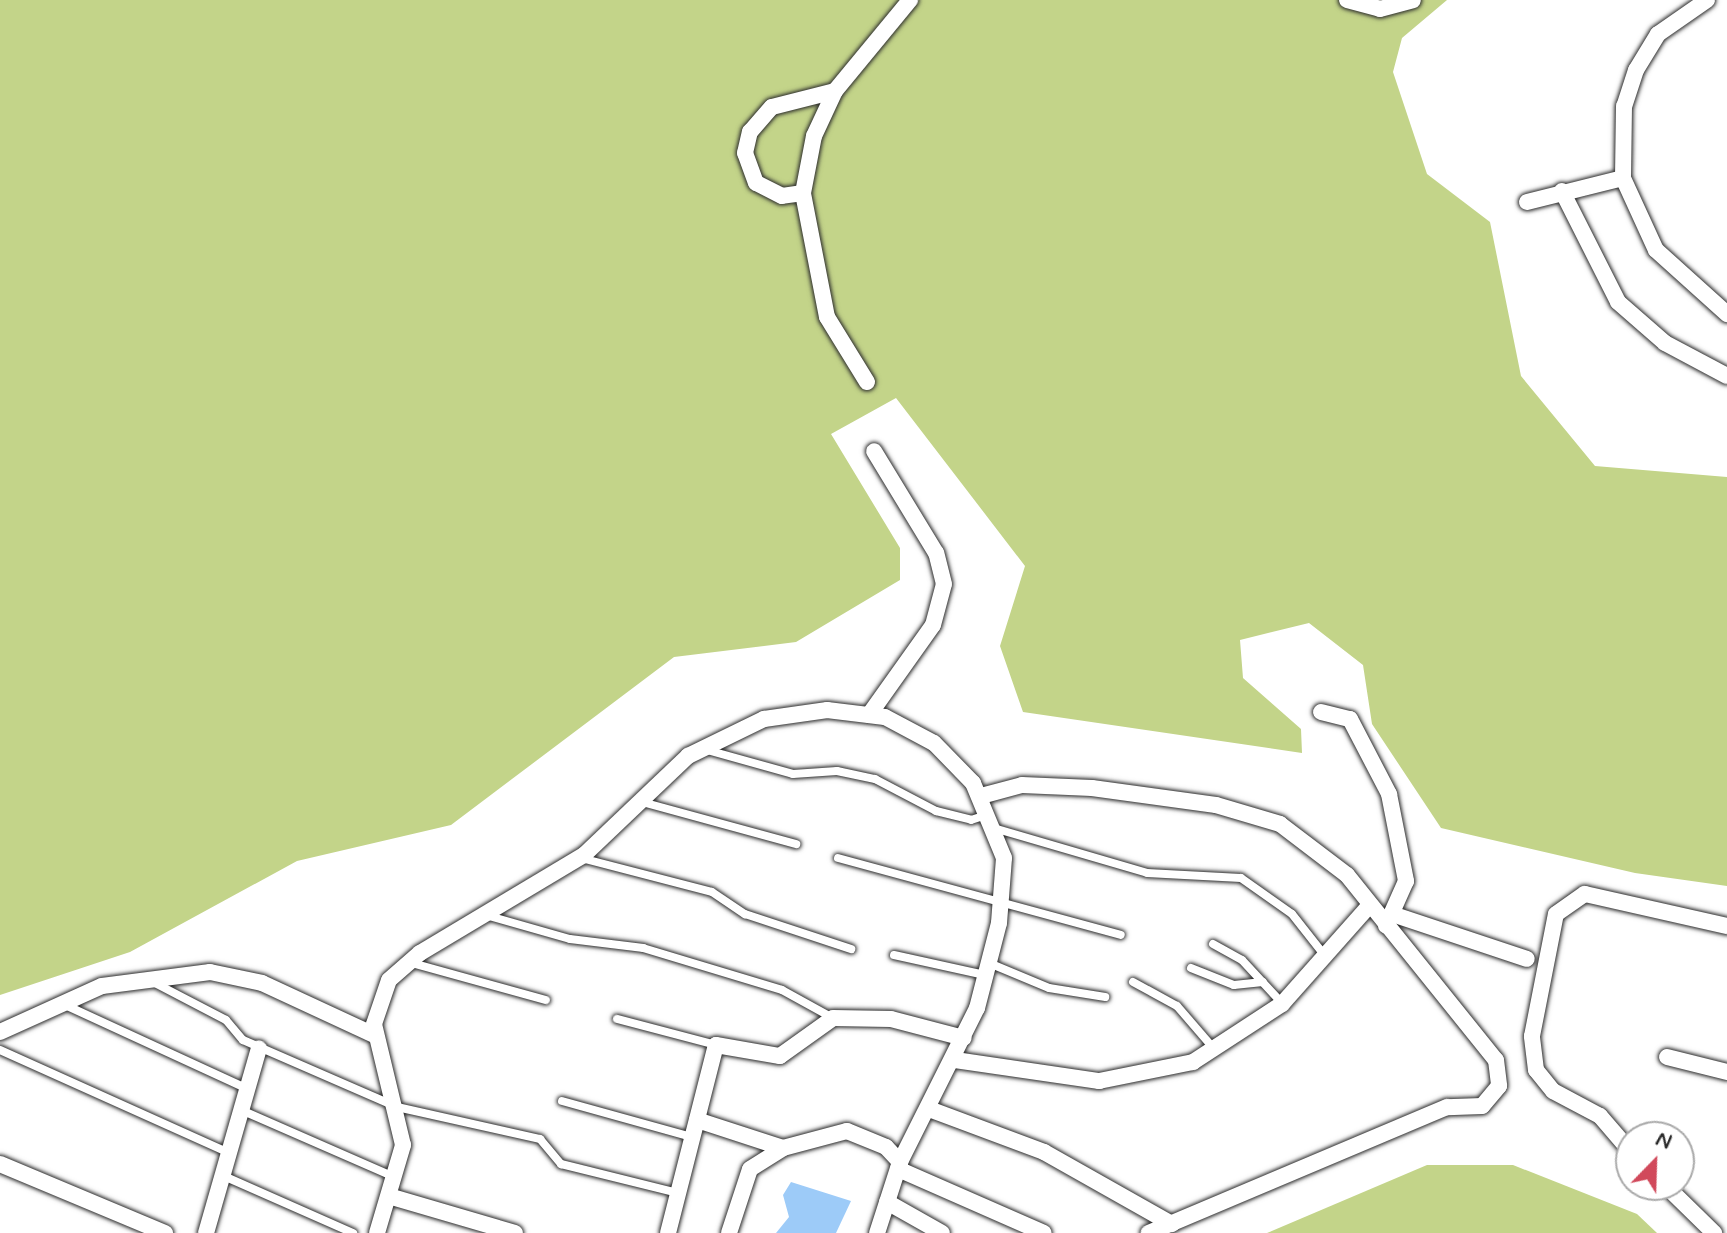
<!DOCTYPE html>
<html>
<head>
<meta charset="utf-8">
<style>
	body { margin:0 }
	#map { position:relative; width:1727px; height:1233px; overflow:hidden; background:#fff; font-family:Mynerve,sans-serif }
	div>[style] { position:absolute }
	.green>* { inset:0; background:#c3d489 }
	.water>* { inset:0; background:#9dcbf8 }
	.roads { filter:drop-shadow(0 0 2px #2b2b2b) drop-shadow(0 0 2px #2b2b2b) }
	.lane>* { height:8px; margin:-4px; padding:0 4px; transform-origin:4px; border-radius:4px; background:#fff }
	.street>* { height:16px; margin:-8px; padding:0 8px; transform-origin:8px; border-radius:8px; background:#fff }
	span { translate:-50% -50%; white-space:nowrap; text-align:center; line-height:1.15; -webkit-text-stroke:7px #fff; paint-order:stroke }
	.north { position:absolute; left:1615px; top:1121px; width:80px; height:80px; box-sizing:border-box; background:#fff; border:2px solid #aaa; border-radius:50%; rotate:23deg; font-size:22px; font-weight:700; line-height:32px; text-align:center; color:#2b2b2b }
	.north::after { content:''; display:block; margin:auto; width:28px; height:36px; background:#d1495b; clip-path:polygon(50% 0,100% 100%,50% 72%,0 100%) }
</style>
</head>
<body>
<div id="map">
	<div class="green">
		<i style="clip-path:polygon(0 0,1447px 0,1402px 38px,1393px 72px,1427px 174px,1490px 222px,1521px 376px,1595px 466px,1727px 477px,1727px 886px,1635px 873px,1441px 828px,1372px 724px,1363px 665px,1309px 623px,1240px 640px,1243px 678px,1301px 729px,1302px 753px,1023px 712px,1000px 646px,1025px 566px,896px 398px,831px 434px,900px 548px,900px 580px,796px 642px,674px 657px,451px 825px,297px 861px,130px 952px,0 995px)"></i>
		<i style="clip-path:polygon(1427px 1165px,1513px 1165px,1637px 1214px,1657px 1233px,1267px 1233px)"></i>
	</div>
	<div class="water">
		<i style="clip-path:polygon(791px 1182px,851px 1201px,836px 1233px,776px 1233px,789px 1217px,783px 1195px)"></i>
	</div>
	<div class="roads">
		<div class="lane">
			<i style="left:707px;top:750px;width:89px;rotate:15.6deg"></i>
			<i style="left:793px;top:774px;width:44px;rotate:-3.9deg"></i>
			<i style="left:837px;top:771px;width:39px;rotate:12deg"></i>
			<i style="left:875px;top:779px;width:69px;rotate:27.7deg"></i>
			<i style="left:936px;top:811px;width:36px;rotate:14deg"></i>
			<i style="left:971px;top:820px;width:16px;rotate:-18deg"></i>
			<i style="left:642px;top:802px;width:160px;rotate:15.3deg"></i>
			<i style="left:997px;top:829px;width:156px;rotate:16.3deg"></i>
			<i style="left:1147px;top:873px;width:94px;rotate:3deg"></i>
			<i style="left:1241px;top:878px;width:62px;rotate:35.2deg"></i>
			<i style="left:1292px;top:914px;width:55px;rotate:51.7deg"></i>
			<i style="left:581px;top:858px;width:135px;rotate:14.5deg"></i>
			<i style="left:712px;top:892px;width:40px;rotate:34deg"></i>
			<i style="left:745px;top:914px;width:112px;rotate:18.3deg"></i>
			<i style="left:838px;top:858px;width:293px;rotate:15.2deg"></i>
			<i style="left:489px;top:916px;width:84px;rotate:15.9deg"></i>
			<i style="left:570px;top:939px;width:74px;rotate:7deg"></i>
			<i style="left:643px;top:948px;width:145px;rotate:16.8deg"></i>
			<i style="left:782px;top:990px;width:58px;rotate:28.8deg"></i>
			<i style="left:1213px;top:944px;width:33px;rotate:29deg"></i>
			<i style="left:1242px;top:960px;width:59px;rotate:47.1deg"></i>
			<i style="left:894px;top:955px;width:93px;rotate:12.4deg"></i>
			<i style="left:408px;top:962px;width:143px;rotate:15.4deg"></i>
			<i style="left:989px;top:963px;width:65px;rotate:22.6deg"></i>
			<i style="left:1049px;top:988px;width:57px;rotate:9.1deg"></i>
			<i style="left:1191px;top:968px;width:46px;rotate:21.6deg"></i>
			<i style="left:1234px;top:985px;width:29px;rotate:-6deg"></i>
			<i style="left:153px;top:982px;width:82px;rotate:27.5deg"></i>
			<i style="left:226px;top:1020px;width:26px;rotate:50deg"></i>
			<i style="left:243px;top:1040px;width:168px;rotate:23.5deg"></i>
			<i style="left:397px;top:1107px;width:147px;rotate:12.6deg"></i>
			<i style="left:540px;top:1139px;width:33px;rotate:50deg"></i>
			<i style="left:561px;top:1164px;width:121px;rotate:13.9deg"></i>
			<i style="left:1133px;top:982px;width:50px;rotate:28.6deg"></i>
			<i style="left:1177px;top:1006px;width:58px;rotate:49.2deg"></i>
			<i style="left:63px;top:1004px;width:201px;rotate:24.7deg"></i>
			<i style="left:617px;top:1019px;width:102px;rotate:14.7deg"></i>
			<i style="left:0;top:1050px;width:251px;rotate:24.2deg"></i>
			<i style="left:562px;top:1101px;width:135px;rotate:15.5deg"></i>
			<i style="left:241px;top:1110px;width:167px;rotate:23.6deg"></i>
			<i style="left:226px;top:1177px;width:139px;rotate:23.8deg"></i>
		</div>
		<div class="street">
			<i style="left:1347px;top:0;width:34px;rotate:15deg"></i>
			<i style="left:1380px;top:9px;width:34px;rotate:-15deg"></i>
			<i style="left:1707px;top:0;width:60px;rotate:145.2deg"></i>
			<i style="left:1658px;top:34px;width:42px;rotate:121.4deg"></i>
			<i style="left:1636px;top:70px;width:38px;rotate:108deg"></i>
			<i style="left:1624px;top:106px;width:72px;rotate:90.8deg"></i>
			<i style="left:1623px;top:178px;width:79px;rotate:65.4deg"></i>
			<i style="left:1656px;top:250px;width:96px;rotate:42deg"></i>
			<i style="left:1562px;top:191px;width:124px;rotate:63.2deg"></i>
			<i style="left:1618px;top:302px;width:62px;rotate:41.1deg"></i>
			<i style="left:1665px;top:343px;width:70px;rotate:28deg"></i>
			<i style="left:803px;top:193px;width:21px;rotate:172deg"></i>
			<i style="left:782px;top:196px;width:29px;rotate:-153deg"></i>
			<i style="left:756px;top:183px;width:32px;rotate:-110deg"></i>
			<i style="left:745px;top:153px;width:22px;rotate:-77deg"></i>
			<i style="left:750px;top:132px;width:33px;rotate:-49deg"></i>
			<i style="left:772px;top:107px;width:65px;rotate:-14.3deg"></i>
			<i style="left:1527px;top:202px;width:99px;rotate:-14deg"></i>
			<i style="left:867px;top:382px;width:76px;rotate:-121.6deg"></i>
			<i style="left:827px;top:317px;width:126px;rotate:-101deg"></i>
			<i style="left:803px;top:193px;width:58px;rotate:-79.1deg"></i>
			<i style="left:814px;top:136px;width:50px;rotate:-65deg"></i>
			<i style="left:835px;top:91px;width:118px;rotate:-50.5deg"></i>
			<i style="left:1321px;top:712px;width:30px;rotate:14deg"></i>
			<i style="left:1350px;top:719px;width:85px;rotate:62.5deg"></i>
			<i style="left:1389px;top:794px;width:89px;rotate:78.9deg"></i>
			<i style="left:1406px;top:881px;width:49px;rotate:114deg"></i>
			<i style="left:869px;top:715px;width:110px;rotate:-54.6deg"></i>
			<i style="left:933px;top:625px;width:42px;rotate:-75deg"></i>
			<i style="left:944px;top:584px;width:32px;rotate:-104deg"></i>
			<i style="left:936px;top:553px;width:119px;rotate:-121.3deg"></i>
			<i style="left:981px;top:796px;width:42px;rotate:-15deg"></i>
			<i style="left:1022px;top:785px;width:70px;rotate:2.5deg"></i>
			<i style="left:1092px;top:788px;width:125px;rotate:7.8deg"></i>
			<i style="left:1216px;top:805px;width:67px;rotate:16.5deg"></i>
			<i style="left:1280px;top:824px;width:84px;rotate:37.3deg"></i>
			<i style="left:1347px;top:875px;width:238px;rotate:51.2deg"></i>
			<i style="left:1496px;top:1060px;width:26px;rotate:83deg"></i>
			<i style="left:1499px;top:1086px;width:26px;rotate:130deg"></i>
			<i style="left:1482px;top:1106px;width:35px;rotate:178deg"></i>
			<i style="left:1447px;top:1107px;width:324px;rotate:157.1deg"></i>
			<i style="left:1392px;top:914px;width:142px;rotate:18.4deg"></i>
			<i style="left:0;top:1032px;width:112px;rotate:-24.3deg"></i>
			<i style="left:102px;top:986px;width:109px;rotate:-7.4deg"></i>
			<i style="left:210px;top:972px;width:53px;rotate:11.9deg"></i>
			<i style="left:262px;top:983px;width:126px;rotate:24.9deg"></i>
			<i style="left:1667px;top:1057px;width:62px;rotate:14deg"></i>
			<i style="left:955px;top:1060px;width:146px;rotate:8.3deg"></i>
			<i style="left:1099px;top:1081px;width:96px;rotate:-11.4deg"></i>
			<i style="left:1193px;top:1062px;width:106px;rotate:-33.1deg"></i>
			<i style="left:1282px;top:1004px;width:131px;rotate:-48.4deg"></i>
			<i style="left:929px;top:1109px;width:123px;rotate:20.5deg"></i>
			<i style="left:1044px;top:1152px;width:147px;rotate:29.4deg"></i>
			<i style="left:697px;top:1120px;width:90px;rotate:18deg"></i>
			<i style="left:1631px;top:1152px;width:48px;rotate:-130.7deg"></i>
			<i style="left:1600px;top:1116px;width:53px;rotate:-152deg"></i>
			<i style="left:1553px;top:1091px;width:27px;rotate:-129deg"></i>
			<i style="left:1536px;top:1070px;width:34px;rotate:-97deg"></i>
			<i style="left:1532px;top:1036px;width:124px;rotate:-78.9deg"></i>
			<i style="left:1556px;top:914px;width:35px;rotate:-35deg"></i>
			<i style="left:1585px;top:894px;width:146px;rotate:12.7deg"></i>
			<i style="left:0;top:1164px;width:179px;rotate:22.7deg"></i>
			<i style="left:898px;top:1169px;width:159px;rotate:23.7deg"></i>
			<i style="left:1665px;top:1185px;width:69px;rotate:44.4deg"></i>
			<i style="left:392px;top:1197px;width:128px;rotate:16.3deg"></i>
			<i style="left:887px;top:1202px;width:63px;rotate:29.4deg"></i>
			<i style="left:206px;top:1233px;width:192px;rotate:-74deg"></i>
			<i style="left:377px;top:1233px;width:92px;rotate:-73.5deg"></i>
			<i style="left:403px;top:1145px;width:124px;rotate:-103.5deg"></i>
			<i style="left:374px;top:1024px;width:46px;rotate:-71.2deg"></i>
			<i style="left:389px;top:980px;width:41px;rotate:-41.1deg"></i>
			<i style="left:420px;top:953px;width:191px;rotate:-30.9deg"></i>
			<i style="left:584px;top:855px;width:144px;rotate:-43.6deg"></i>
			<i style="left:688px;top:756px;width:85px;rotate:-26deg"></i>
			<i style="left:764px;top:719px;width:64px;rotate:-8.1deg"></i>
			<i style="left:827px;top:710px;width:58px;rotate:6.9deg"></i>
			<i style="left:885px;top:717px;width:55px;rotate:28deg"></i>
			<i style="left:934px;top:743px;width:56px;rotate:45.7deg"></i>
			<i style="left:973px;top:783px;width:81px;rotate:67.5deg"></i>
			<i style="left:1004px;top:858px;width:65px;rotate:94.4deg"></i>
			<i style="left:999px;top:923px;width:88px;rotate:104.5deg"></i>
			<i style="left:977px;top:1008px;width:172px;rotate:116.6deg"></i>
			<i style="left:900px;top:1162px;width:75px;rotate:107.9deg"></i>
			<i style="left:668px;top:1233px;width:194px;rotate:-75.7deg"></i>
			<i style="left:716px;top:1045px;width:65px;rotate:9.8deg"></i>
			<i style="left:780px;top:1056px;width:65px;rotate:-35.6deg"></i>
			<i style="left:833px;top:1018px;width:58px;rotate:1deg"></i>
			<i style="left:891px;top:1019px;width:75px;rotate:14.6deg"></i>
			<i style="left:729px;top:1233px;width:67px;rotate:-71.8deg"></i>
			<i style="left:750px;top:1169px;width:39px;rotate:-32deg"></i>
			<i style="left:783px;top:1148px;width:66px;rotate:-14.9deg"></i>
			<i style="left:847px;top:1131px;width:42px;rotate:22.3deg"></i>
			<i style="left:886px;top:1147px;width:21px;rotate:47deg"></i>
		</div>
	</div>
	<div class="north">N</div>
</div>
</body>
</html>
